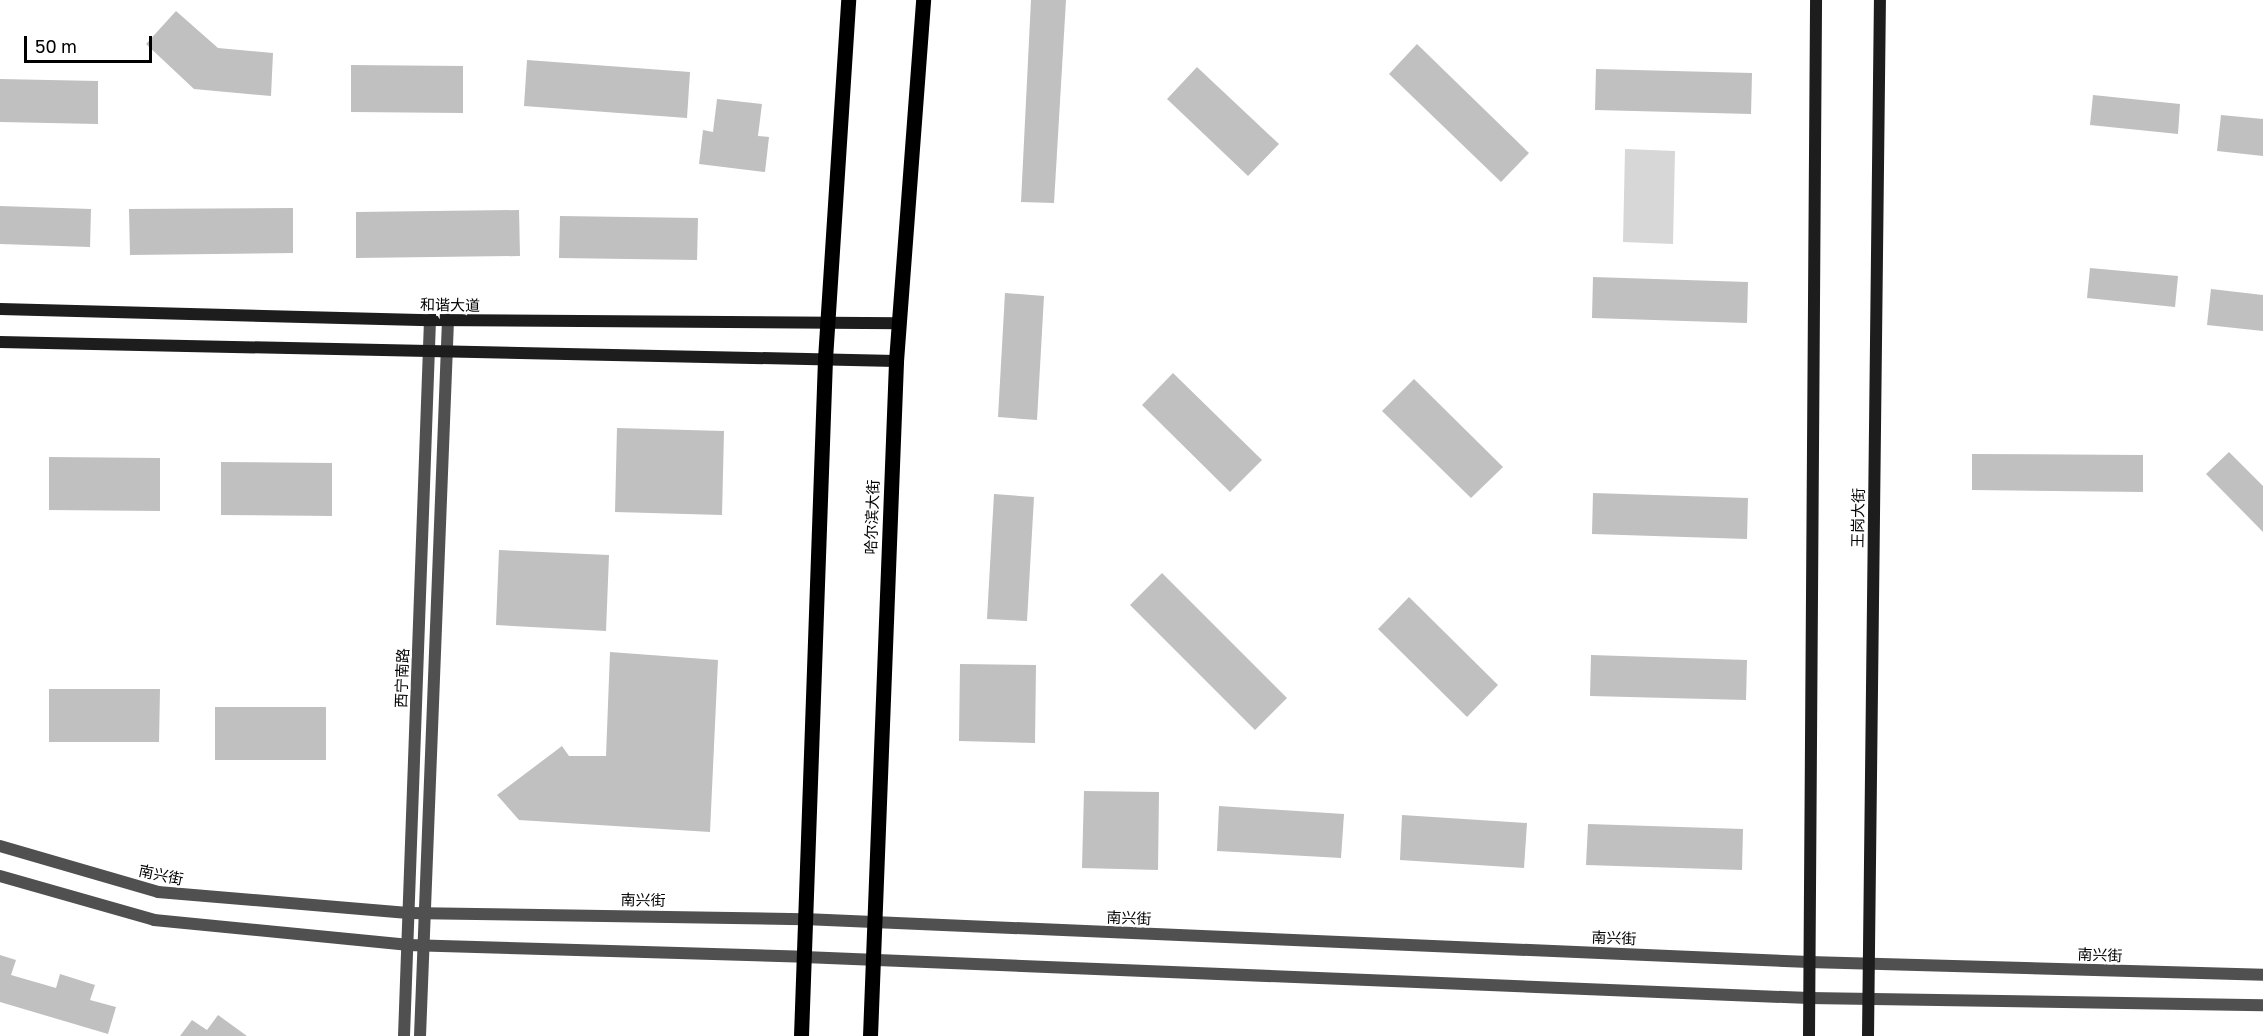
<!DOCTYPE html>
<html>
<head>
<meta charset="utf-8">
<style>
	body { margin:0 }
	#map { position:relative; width:2263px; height:1036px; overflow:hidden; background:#fff; font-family:"Golos Text","Noto Sans SC",sans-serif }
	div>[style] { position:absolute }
	.green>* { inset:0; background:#d7d7d7 }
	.building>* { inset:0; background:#c0c0c0 }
	.minor>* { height:12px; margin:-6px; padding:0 6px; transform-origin:6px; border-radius:6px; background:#505050 }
	.tertiary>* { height:12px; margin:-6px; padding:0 6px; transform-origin:6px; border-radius:6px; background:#505050 }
	.secondary>* { height:12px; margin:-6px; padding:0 6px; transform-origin:6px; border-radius:6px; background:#1d1d1d }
	.primary>* { height:15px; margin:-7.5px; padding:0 7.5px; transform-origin:7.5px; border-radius:7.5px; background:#000 }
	span { translate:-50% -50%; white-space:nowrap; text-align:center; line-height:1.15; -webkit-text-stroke:4.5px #fff; paint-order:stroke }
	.street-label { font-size:15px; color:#000 }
	.scale { position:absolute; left:24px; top:36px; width:128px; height:27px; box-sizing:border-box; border:3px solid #000; border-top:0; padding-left:8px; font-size:18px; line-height:21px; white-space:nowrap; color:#000; -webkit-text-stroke:4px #fff; paint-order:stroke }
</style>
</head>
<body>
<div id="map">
	<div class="green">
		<i style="clip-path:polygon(1625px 149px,1675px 151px,1673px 244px,1623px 242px)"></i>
	</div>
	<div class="building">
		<i style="clip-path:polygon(1031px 0,1066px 0,1054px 203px,1021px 202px)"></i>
		<i style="clip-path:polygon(176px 11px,218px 48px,273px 53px,271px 96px,194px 89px,146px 44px)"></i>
		<i style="clip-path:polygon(1417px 44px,1529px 153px,1501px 182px,1389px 74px)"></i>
		<i style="clip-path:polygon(527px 60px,690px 72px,687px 118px,524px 106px)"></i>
		<i style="clip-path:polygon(351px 65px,463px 66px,463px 113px,351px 112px)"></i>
		<i style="clip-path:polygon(1197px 67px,1279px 144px,1248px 176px,1167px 99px)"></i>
		<i style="clip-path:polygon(1596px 69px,1752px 73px,1751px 114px,1595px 110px)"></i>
		<i style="clip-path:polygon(0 79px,98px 81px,98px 124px,0 122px)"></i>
		<i style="clip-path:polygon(2093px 95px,2180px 104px,2178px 134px,2090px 125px)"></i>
		<i style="clip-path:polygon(717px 99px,762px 104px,758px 136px,769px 137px,765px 172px,699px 164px,703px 130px,713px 132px)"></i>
		<i style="clip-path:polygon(2221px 115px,2263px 119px,2263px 156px,2217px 151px)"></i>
		<i style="clip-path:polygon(0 206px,91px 209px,90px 247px,0 244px)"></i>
		<i style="clip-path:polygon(293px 208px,293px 253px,130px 255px,129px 209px)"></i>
		<i style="clip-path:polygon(519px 210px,520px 256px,356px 258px,356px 212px)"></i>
		<i style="clip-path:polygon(560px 216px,698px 218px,697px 260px,559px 258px)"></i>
		<i style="clip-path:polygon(2090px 268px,2178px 276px,2175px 307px,2087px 298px)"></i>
		<i style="clip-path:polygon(1593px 277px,1748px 282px,1747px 323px,1592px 318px)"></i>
		<i style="clip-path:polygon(2211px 289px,2263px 295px,2263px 331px,2207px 325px)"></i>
		<i style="clip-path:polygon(1005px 293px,1044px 296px,1037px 420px,998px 417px)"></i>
		<i style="clip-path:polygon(1173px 373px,1262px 460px,1230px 492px,1142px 405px)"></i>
		<i style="clip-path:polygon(1414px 379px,1503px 467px,1471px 498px,1382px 411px)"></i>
		<i style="clip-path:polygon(617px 428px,724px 431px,722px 515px,615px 512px)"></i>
		<i style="clip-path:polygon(2229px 452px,2263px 486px,2263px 532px,2206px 474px)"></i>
		<i style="clip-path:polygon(1972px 454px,2143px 455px,2143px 492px,1972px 490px)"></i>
		<i style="clip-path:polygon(49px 457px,160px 458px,160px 511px,49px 510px)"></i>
		<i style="clip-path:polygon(221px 462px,332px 463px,332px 516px,221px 515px)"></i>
		<i style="clip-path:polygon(1593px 493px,1748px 498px,1747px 539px,1592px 534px)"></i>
		<i style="clip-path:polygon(994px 494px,1034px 497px,1027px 621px,987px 619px)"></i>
		<i style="clip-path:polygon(499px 550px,609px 555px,606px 631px,496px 625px)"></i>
		<i style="clip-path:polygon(1162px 573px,1287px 698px,1255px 730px,1130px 605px)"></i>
		<i style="clip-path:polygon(1409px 597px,1498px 685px,1467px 717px,1378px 629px)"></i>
		<i style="clip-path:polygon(610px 652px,718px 660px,710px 832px,519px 820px,497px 795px,562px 746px,569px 756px,606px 756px)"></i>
		<i style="clip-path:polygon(1591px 655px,1747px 660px,1746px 700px,1590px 696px)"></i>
		<i style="clip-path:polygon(960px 664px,1036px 665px,1035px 743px,959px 741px)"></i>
		<i style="clip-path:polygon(49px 689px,160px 689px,159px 742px,49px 742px)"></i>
		<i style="clip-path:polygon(215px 707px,326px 707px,326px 760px,215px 760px)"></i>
		<i style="clip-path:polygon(1084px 791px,1159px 792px,1158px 870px,1082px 868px)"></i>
		<i style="clip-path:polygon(1219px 806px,1344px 814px,1341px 858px,1217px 851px)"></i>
		<i style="clip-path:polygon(1402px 815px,1527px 823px,1524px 868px,1400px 860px)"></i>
		<i style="clip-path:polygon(1588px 824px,1743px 829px,1742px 870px,1586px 865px)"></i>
		<i style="clip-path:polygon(0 955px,16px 960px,11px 975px,56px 988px,60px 974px,95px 985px,90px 1000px,116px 1007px,108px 1034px,0 1002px)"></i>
		<i style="clip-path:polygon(218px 1015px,247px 1036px,180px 1036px,192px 1020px,207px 1030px)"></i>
	</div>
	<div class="minor">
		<i style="left:404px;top:1036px;width:716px;rotate:-87.92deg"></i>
		<i style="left:420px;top:1036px;width:717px;rotate:-87.76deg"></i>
	</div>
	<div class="tertiary">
		<i style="left:0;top:846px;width:165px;rotate:16.2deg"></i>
		<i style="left:158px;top:892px;width:251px;rotate:4.8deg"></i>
		<i style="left:408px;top:913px;width:396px;rotate:0.9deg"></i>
		<i style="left:804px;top:919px;width:1006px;rotate:2.45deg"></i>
		<i style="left:1809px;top:962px;width:454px;rotate:1.6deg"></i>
		<i style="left:0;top:876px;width:160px;rotate:15.9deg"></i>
		<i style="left:154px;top:920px;width:254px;rotate:5.6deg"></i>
		<i style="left:407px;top:945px;width:397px;rotate:1.7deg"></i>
		<i style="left:804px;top:957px;width:1006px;rotate:2.34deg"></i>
		<i style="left:1809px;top:998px;width:454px;rotate:0.9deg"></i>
	</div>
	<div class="secondary">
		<i style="left:0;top:309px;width:430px;rotate:1.5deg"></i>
		<i style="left:430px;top:320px;width:469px;rotate:0.4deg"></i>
		<i style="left:0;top:342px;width:896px;rotate:1.21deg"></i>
		<i style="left:1809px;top:1036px;width:1036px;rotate:-89.61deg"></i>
		<i style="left:1868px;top:1036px;width:1036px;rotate:-89.34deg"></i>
	</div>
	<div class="primary">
		<i style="left:801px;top:1036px;width:677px;rotate:-87.97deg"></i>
		<i style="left:825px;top:359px;width:360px;rotate:-86.3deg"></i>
		<i style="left:870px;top:1036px;width:676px;rotate:-87.79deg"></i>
		<i style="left:896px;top:361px;width:362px;rotate:-85.7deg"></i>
	</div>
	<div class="street-label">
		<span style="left:450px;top:305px;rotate:1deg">和谐大道</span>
		<span style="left:872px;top:517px;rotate:-88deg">哈尔滨大街</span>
		<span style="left:1858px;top:518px;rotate:-89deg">王岗大街</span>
		<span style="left:402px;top:678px;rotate:-88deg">西宁南路</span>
		<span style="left:161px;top:875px;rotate:12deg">南兴街</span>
		<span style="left:643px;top:900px;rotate:1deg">南兴街</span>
		<span style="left:1129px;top:918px;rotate:2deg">南兴街</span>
		<span style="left:1614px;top:938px;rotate:2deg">南兴街</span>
		<span style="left:2100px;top:955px;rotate:2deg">南兴街</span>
	</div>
	<div class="scale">50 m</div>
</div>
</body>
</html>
